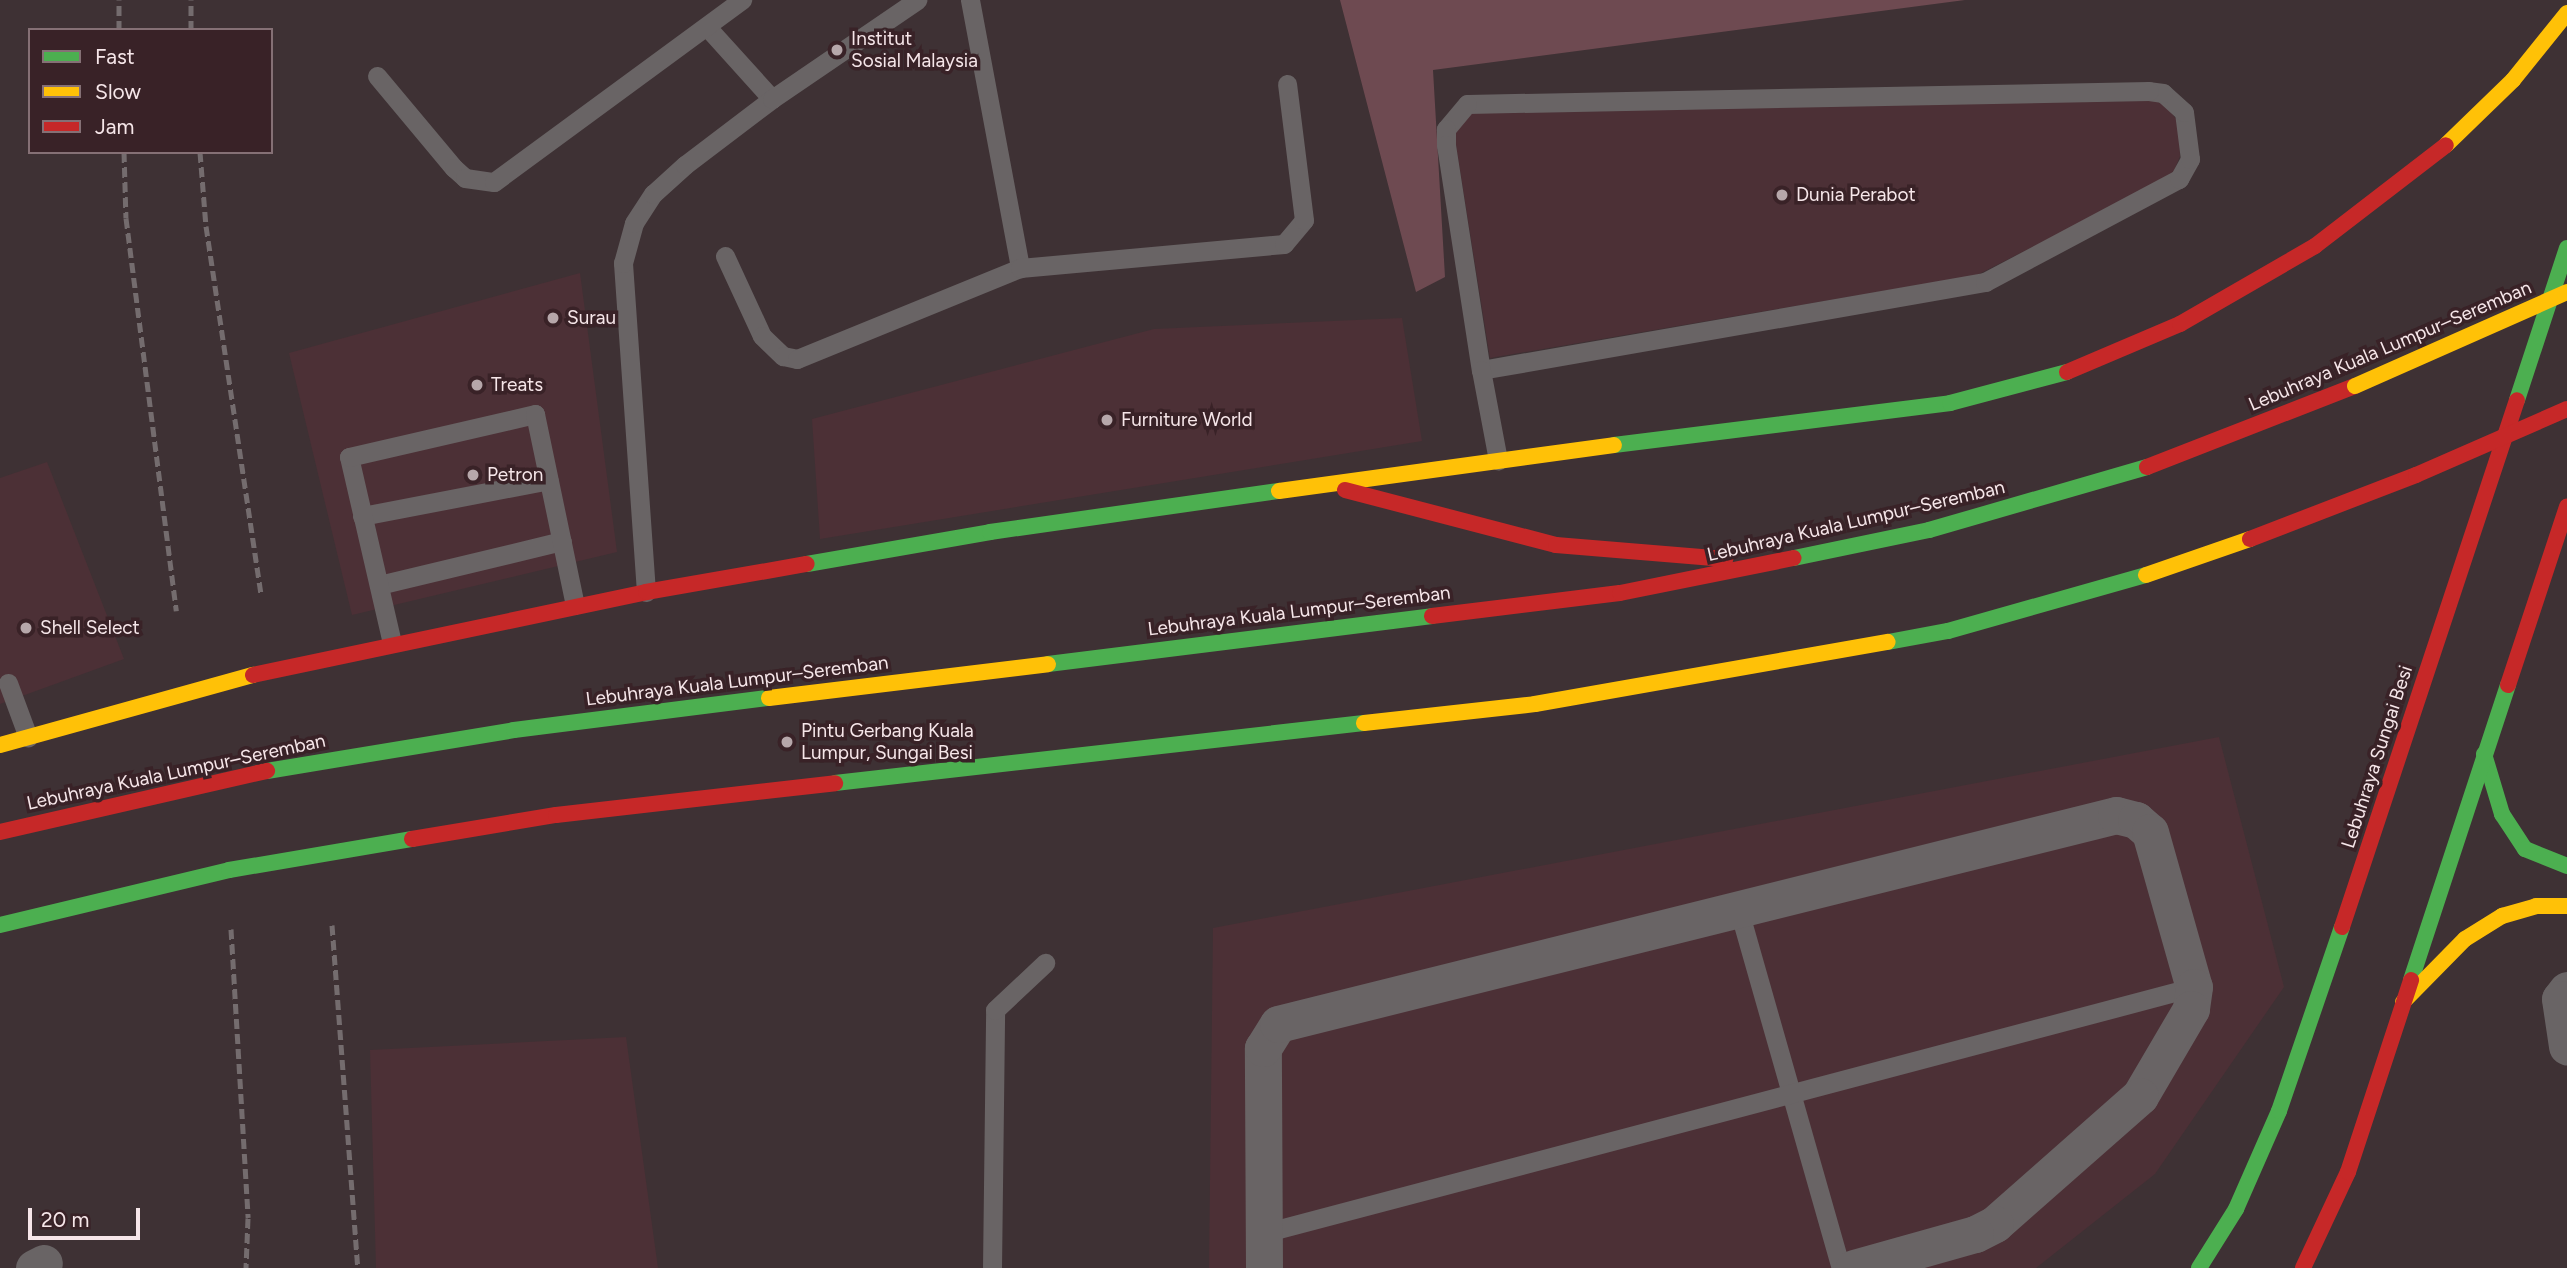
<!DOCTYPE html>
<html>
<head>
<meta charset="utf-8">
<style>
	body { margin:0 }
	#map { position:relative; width:2567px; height:1268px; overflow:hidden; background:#3e3134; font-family:Figtree,sans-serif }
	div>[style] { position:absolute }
	.built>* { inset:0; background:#4c3036 }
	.green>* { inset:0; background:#6e4a51 }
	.lane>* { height:19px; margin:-9.5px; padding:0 9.5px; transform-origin:9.5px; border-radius:9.5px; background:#696465 }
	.street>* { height:37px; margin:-18.5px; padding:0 18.5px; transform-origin:18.5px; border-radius:18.5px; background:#696465 }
	.fast>* { height:16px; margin:-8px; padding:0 8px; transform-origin:8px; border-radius:8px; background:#4caf50 }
	.slow>* { height:16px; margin:-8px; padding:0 8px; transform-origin:8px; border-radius:8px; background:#ffc107 }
	.jam>* { height:16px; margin:-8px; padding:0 8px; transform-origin:8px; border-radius:8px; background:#c62828 }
	.rail>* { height:5px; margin-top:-2.5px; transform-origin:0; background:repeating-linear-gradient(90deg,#746c6e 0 10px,transparent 0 15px) }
	.slow-bridge>* { height:16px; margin:-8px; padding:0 8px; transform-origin:8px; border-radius:8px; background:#ffc107 }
	.jam-bridge>* { height:16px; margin:-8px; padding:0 8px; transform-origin:8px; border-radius:8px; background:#c62828 }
	.dots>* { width:19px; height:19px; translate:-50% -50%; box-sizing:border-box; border:4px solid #392227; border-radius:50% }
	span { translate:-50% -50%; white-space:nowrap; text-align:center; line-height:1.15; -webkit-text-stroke:7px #392227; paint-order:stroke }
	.poi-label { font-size:19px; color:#f6e6e9 }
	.left { translate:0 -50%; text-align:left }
	.street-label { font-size:19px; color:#f6e6e9 }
	.legend { position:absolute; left:28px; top:28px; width:245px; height:126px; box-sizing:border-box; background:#392227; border:2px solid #857075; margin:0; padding:9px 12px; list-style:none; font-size:21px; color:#f6e6e9 }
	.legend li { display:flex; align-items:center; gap:14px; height:35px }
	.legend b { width:35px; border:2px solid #857075 }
	.scale { position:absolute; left:28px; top:1208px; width:112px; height:32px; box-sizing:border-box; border:4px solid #f6e6e9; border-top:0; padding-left:9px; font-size:21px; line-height:24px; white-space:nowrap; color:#f6e6e9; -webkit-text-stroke:5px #392227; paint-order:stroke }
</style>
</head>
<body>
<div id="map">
	<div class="built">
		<i style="clip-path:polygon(2161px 99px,2179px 123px,2180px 156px,2174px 171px,2161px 182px,1977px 275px,1490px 358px,1456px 145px,1455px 129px,1474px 109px)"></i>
		<i style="clip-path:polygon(580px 273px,617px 552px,352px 615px,289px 353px)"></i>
		<i style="clip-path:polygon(1402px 318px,1422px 441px,820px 539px,812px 419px,1154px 329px)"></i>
		<i style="clip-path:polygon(47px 462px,124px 659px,0 704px,0 478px)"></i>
		<i style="clip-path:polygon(2219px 737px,2284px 987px,2155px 1174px,2036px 1268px,1209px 1268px,1213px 928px)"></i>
		<i style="clip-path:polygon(626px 1037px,658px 1268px,376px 1268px,370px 1050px)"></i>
	</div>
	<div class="green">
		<i style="clip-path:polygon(1340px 0,1965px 0,1433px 70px,1445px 277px,1416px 292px)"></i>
	</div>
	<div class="lane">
		<i style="left:970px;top:0;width:273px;rotate:79.4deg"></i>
		<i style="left:707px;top:27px;width:97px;rotate:47.9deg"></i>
		<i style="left:377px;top:76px;width:120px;rotate:50.1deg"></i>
		<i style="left:454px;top:168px;width:15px;rotate:42deg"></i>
		<i style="left:465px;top:178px;width:29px;rotate:8deg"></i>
		<i style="left:494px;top:182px;width:308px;rotate:-36.3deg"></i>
		<i style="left:725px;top:256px;width:88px;rotate:65.2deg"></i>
		<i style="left:762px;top:336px;width:29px;rotate:44deg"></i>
		<i style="left:783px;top:356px;width:14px;rotate:12deg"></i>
		<i style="left:797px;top:359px;width:241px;rotate:-22.2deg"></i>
		<i style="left:1020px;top:268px;width:265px;rotate:-5.2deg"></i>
		<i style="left:1284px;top:244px;width:31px;rotate:-50deg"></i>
		<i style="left:1304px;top:220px;width:137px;rotate:-97.1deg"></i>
		<i style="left:1481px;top:370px;width:512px;rotate:-9.9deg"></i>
		<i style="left:1985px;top:282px;width:220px;rotate:-28deg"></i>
		<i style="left:2179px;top:179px;width:23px;rotate:-61deg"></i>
		<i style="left:2190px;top:159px;width:47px;rotate:-97.3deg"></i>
		<i style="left:2184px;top:112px;width:28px;rotate:-138deg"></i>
		<i style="left:2163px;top:93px;width:14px;rotate:-172deg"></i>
		<i style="left:2149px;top:91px;width:682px;rotate:178.91deg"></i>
		<i style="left:1467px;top:104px;width:33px;rotate:130deg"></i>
		<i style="left:1446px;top:129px;width:16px;rotate:90deg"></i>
		<i style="left:1446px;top:145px;width:228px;rotate:81.2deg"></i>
		<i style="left:1481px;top:370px;width:92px;rotate:79.3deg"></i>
		<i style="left:362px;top:516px;width:190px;rotate:-10.9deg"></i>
		<i style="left:379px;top:585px;width:188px;rotate:-13.5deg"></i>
		<i style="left:646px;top:592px;width:330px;rotate:-94deg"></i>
		<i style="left:623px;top:263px;width:41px;rotate:-74.6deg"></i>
		<i style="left:634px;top:223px;width:35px;rotate:-57deg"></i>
		<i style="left:653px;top:194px;width:43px;rotate:-42.2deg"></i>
		<i style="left:685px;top:165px;width:109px;rotate:-37.2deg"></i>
		<i style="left:772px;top:99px;width:176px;rotate:-34.3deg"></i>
		<i style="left:392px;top:643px;width:191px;rotate:-103deg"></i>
		<i style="left:349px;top:457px;width:191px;rotate:-13deg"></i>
		<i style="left:535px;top:414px;width:195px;rotate:78.2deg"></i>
		<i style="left:8px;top:683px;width:58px;rotate:69.7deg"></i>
		<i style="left:1738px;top:907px;width:375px;rotate:74.1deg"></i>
		<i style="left:1264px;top:1233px;width:962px;rotate:-14.82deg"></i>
		<i style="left:992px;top:1268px;width:258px;rotate:-89.3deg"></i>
		<i style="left:995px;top:1010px;width:69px;rotate:-43.2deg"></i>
	</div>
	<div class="street">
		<i style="left:2567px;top:990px;width:11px;rotate:128deg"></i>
		<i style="left:2560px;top:999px;width:48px;rotate:81.5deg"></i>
		<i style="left:34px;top:1268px;width:11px;rotate:-27deg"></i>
		<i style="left:1264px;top:1268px;width:220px;rotate:-90.3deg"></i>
		<i style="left:1263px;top:1048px;width:28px;rotate:-58deg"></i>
		<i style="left:1278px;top:1024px;width:864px;rotate:-14deg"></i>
		<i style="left:2116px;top:815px;width:21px;rotate:14deg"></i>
		<i style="left:2136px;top:820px;width:18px;rotate:41deg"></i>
		<i style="left:2150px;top:832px;width:161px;rotate:74.2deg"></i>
		<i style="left:2194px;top:987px;width:22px;rotate:98deg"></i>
		<i style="left:2191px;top:1009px;width:101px;rotate:120.4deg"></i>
		<i style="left:2140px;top:1096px;width:193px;rotate:138.6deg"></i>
		<i style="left:1995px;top:1224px;width:22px;rotate:153deg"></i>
		<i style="left:1975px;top:1234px;width:126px;rotate:164.3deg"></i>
	</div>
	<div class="fast">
		<i style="left:2517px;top:400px;width:160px;rotate:-71.8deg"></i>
		<i style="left:1614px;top:445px;width:339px;rotate:-7.1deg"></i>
		<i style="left:1950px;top:403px;width:121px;rotate:-14.8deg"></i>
		<i style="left:1794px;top:558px;width:138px;rotate:-11.7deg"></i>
		<i style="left:1929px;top:530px;width:227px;rotate:-16.1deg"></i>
		<i style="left:807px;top:564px;width:186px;rotate:-9.9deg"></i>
		<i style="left:990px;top:532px;width:292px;rotate:-8.1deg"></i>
		<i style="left:1888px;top:642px;width:61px;rotate:-10.4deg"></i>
		<i style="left:1948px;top:631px;width:206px;rotate:-15.8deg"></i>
		<i style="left:1048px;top:664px;width:387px;rotate:-7.1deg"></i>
		<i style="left:2484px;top:754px;width:63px;rotate:73.3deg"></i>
		<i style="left:2502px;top:814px;width:42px;rotate:56.7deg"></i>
		<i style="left:2525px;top:849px;width:45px;rotate:22deg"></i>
		<i style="left:267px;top:771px;width:250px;rotate:-9.4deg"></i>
		<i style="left:514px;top:730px;width:257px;rotate:-7.2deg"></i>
		<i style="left:835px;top:783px;width:532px;rotate:-6.47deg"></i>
		<i style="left:0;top:925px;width:236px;rotate:-13.5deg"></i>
		<i style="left:229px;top:870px;width:186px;rotate:-9.6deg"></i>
		<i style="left:2411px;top:980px;width:311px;rotate:-71.8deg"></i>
		<i style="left:2199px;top:1268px;width:70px;rotate:-57.9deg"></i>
		<i style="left:2236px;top:1209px;width:107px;rotate:-66.3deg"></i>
		<i style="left:2279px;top:1111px;width:194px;rotate:-71.1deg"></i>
	</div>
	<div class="slow">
		<i style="left:2446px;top:145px;width:93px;rotate:-44.1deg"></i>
		<i style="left:2513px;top:80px;width:86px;rotate:-51.1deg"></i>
		<i style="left:1279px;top:491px;width:338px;rotate:-7.8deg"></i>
		<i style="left:2146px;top:575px;width:110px;rotate:-19.1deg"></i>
		<i style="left:769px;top:698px;width:281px;rotate:-6.9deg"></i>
		<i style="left:1364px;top:723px;width:172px;rotate:-6.3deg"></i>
		<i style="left:1535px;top:704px;width:358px;rotate:-10deg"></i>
		<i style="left:0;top:745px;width:263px;rotate:-15.5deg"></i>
		<i style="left:2403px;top:1002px;width:88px;rotate:-45.5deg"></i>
		<i style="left:2465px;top:939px;width:44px;rotate:-31.9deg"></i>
		<i style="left:2502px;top:916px;width:35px;rotate:-16deg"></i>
		<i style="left:2536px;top:906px;width:31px"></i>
	</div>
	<div class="jam">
		<i style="left:2067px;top:372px;width:123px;rotate:-23deg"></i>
		<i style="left:2180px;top:324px;width:156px;rotate:-30deg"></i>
		<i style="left:2315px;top:246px;width:165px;rotate:-37.6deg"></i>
		<i style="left:2147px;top:467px;width:223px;rotate:-21.3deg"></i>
		<i style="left:1345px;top:490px;width:218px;rotate:14.6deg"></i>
		<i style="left:1556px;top:545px;width:170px;rotate:4.7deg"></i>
		<i style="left:1432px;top:616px;width:189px;rotate:-7deg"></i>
		<i style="left:1620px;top:593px;width:177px;rotate:-11.4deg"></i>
		<i style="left:253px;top:675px;width:402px;rotate:-11.9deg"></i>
		<i style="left:646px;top:592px;width:163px;rotate:-9.9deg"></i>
		<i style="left:2508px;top:685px;width:188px;rotate:-71.7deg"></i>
		<i style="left:0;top:832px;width:274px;rotate:-12.9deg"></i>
		<i style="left:412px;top:839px;width:146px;rotate:-9.5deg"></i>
		<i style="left:556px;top:815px;width:281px;rotate:-6.5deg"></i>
		<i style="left:2342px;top:927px;width:555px;rotate:-71.63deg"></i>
		<i style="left:2303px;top:1268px;width:106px;rotate:-64.9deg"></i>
		<i style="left:2348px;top:1172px;width:202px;rotate:-71.8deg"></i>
	</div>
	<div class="rail">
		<i style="left:119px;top:30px;width:30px;rotate:-90deg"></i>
		<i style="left:191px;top:30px;width:30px;rotate:-90deg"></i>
		<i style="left:124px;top:152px;width:66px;rotate:88.3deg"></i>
		<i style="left:126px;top:218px;width:396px;rotate:82.7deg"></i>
		<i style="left:200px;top:152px;width:74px;rotate:85.4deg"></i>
		<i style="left:206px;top:226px;width:374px;rotate:81.5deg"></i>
		<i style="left:332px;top:925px;width:344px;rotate:85.7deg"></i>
		<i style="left:231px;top:929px;width:289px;rotate:86.6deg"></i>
		<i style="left:248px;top:1218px;width:50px;rotate:92.3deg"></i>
	</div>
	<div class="slow-bridge">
		<i style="left:2355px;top:386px;width:232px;rotate:-23.9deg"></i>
	</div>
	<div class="jam-bridge">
		<i style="left:2250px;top:539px;width:178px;rotate:-21.1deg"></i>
		<i style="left:2416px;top:475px;width:165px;rotate:-23.6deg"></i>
	</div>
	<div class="dots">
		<i style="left:837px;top:50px;background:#b6a7aa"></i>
		<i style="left:1782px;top:195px;background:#b6a7aa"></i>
		<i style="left:553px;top:318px;background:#b6a7aa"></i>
		<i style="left:477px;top:385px;background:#b6a7aa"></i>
		<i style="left:1107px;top:420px;background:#b6a7aa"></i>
		<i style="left:473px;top:475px;background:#b6a7aa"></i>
		<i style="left:26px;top:628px;background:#b6a7aa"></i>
		<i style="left:787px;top:742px;background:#b6a7aa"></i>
	</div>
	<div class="poi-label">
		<span class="left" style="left:851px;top:50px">Institut<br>Sosial Malaysia</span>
		<span class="left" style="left:1796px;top:195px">Dunia Perabot</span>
		<span class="left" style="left:567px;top:318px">Surau</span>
		<span class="left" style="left:491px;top:385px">Treats</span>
		<span class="left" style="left:1121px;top:420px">Furniture World</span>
		<span class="left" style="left:487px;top:475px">Petron</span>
		<span class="left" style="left:40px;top:628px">Shell Select</span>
		<span class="left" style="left:801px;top:742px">Pintu Gerbang Kuala<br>Lumpur, Sungai Besi</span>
	</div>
	<div class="street-label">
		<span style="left:2390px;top:346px;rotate:-23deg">Lebuhraya Kuala Lumpur–Seremban</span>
		<span style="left:1856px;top:521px;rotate:-13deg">Lebuhraya Kuala Lumpur–Seremban</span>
		<span style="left:1299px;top:611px;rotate:-7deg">Lebuhraya Kuala Lumpur–Seremban</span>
		<span style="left:737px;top:681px;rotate:-7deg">Lebuhraya Kuala Lumpur–Seremban</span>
		<span style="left:2377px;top:757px;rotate:-72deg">Lebuhraya Sungai Besi</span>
		<span style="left:176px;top:772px;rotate:-12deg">Lebuhraya Kuala Lumpur–Seremban</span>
	</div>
	<ul class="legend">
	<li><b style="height:9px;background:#4caf50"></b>Fast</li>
	<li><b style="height:9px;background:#ffc107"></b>Slow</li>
	<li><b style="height:9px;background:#c62828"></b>Jam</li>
	</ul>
	<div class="scale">20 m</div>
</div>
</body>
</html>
